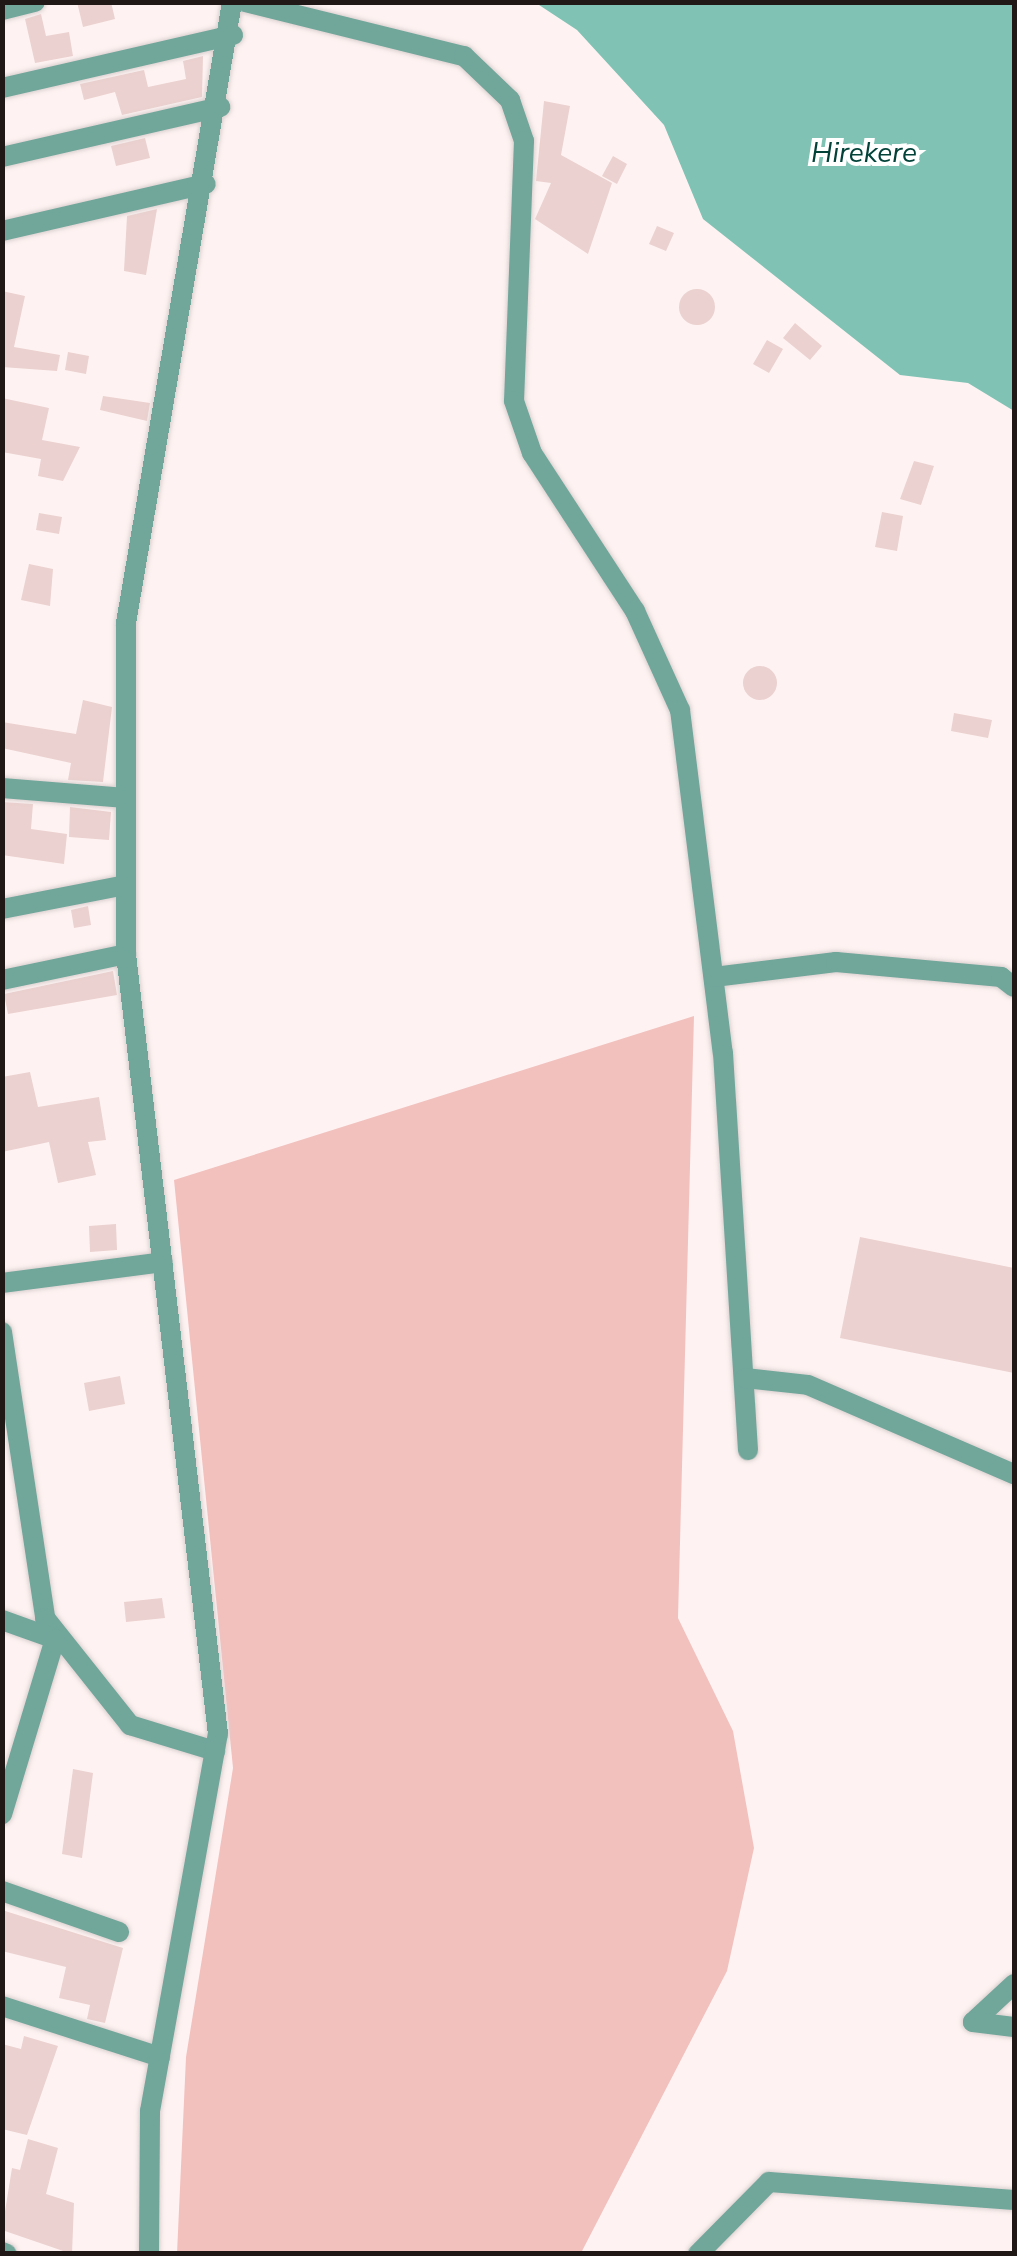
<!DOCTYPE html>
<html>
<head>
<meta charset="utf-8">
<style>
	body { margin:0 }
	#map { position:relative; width:1017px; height:2256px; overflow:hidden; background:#fef3f2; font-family:"Nunito Sans",sans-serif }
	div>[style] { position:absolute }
	.green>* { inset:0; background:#f2c1be }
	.water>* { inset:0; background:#80c2b4 }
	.building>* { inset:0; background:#ebd1cf }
	.round { border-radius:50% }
	.roads { filter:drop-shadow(0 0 2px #dad0cf) drop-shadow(0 0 2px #dad0cf) }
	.minor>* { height:20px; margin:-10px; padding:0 10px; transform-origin:10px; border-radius:10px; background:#71a69b }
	span { translate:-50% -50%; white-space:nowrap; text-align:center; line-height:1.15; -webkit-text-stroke:8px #fff; paint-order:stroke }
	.water-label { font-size:28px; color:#034239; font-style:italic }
	.frame { position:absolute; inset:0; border:5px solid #201817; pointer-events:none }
</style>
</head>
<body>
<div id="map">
	<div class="green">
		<i style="clip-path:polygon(694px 1016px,678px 1618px,733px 1731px,754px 1848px,727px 1971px,581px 2253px,177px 2253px,186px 2057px,233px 1768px,174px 1180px)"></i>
	</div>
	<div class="water">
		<i style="clip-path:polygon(536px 3px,1014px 3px,1014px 411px,968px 383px,900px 375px,703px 219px,664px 125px,577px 30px)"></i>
	</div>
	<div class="building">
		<i style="clip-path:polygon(77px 2px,111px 2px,115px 19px,83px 27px)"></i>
		<i style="clip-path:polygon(41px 14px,46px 36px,69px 32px,73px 56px,35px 63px,25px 19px)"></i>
		<i style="clip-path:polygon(203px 56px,202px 97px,122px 115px,115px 92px,84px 100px,80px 84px,144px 70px,148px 87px,186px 79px,183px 61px)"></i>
		<i style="clip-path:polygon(544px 101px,570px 106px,561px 155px,612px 183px,588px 254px,535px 219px,551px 183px,536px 181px)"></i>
		<i style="clip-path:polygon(145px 138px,150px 158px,116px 166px,111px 146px)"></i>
		<i style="clip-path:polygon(613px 156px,627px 164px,617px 184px,602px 176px)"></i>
		<i style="clip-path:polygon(157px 209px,146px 275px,124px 271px,127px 216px)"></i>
		<i style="clip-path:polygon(657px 226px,674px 233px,666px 251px,649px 244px)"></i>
		<i class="round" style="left:679px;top:289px;width:36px;height:36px"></i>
		<i style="clip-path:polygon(2px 291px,25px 296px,14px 347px,60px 355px,57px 371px,2px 367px)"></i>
		<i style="clip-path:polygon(795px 323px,822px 346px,810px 360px,783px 338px)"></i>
		<i style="clip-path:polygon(767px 340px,783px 349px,769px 373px,753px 364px)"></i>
		<i style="clip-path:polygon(68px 352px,89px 356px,86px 374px,65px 370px)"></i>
		<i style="clip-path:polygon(103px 396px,150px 403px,147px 421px,100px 410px)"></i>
		<i style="clip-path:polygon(2px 398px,49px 408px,42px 440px,80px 447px,63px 481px,38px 476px,41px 459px,2px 452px)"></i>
		<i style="clip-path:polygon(914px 461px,934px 466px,921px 505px,900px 499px)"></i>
		<i style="clip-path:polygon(882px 512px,903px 516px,897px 551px,875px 547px)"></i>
		<i style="clip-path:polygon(39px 513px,62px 517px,59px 534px,36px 530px)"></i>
		<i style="clip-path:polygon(29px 564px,53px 569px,50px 606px,21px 600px)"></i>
		<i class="round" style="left:743px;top:666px;width:34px;height:34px"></i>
		<i style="clip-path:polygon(83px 700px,112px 707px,103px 782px,68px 780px,71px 763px,2px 748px,2px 722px,76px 734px)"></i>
		<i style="clip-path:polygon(954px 713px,992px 720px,988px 738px,951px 731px)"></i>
		<i style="clip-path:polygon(2px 802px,33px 804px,31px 829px,67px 834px,64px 864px,2px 855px)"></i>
		<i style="clip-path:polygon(70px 807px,111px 812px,109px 840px,69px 837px)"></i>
		<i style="clip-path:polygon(88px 906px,91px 925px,74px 928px,71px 910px)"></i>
		<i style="clip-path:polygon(113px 971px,117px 995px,8px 1014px,4px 994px)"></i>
		<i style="clip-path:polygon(30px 1072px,38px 1107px,99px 1097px,106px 1140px,88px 1142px,96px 1175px,58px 1183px,49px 1142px,2px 1152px,2px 1077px)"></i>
		<i style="clip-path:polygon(116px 1224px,117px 1250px,90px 1252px,89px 1226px)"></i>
		<i style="clip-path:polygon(860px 1237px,1014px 1268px,1014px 1373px,840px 1338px)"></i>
		<i style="clip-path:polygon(120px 1376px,125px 1404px,89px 1411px,84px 1383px)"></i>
		<i style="clip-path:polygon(162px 1598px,165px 1618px,126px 1622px,124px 1602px)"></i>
		<i style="clip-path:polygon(73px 1769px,93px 1773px,82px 1858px,62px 1854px)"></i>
		<i style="clip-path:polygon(2px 1910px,123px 1948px,105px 2023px,87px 2019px,90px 2005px,59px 1998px,66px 1967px,2px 1951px)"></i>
		<i style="clip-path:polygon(24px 2036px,58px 2046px,27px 2135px,2px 2129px,2px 2044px,21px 2049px)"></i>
		<i style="clip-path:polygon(28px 2139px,58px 2148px,46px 2194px,74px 2203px,72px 2254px,2px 2230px,12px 2168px,20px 2170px)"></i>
	</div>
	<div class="roads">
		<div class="minor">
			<i style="left:245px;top:2px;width:226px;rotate:13.9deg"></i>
			<i style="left:464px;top:56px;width:64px;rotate:43.7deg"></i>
			<i style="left:510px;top:100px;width:43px;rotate:71.1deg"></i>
			<i style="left:524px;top:141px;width:260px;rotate:92.2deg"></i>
			<i style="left:514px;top:401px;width:55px;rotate:70.9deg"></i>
			<i style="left:532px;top:453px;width:189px;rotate:56.9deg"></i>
			<i style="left:635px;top:611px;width:109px;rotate:65.6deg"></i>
			<i style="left:680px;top:710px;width:346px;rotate:82.9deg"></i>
			<i style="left:723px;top:1053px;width:398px;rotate:86.4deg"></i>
			<i style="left:2px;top:10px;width:34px;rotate:-14deg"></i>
			<i style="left:2px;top:88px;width:237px;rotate:-12.9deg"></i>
			<i style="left:2px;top:157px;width:224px;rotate:-12.9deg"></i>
			<i style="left:2px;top:231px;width:209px;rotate:-13deg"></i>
			<i style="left:2px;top:788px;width:124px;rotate:4.6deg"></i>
			<i style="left:2px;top:909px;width:126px;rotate:-11deg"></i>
			<i style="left:714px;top:977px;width:123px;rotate:-7deg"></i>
			<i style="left:836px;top:962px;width:166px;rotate:5.2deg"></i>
			<i style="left:1001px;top:977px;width:16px;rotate:38deg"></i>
			<i style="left:2px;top:980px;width:127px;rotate:-11.8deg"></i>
			<i style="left:2px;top:1283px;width:162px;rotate:-7.4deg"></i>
			<i style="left:2px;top:1332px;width:289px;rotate:81.4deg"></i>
			<i style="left:45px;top:1618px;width:137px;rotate:51.5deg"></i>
			<i style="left:130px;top:1725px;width:89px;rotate:17deg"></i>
			<i style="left:745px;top:1378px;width:63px;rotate:6.3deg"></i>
			<i style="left:808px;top:1385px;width:224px;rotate:23.4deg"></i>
			<i style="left:2px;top:1620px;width:56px;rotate:19.7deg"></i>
			<i style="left:55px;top:1639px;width:183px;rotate:106.8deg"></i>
			<i style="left:2px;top:1891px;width:124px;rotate:19.3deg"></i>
			<i style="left:1014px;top:1984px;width:56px;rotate:137.2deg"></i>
			<i style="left:973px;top:2022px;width:41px;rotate:7deg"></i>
			<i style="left:2px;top:2006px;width:166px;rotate:17.9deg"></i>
			<i style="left:2px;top:2252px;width:5px;rotate:22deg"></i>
			<i style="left:149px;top:2254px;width:143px;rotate:-89.6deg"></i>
			<i style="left:150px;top:2111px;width:383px;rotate:-79.8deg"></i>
			<i style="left:218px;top:1734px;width:785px;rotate:-96.73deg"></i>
			<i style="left:126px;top:954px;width:331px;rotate:-90deg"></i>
			<i style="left:126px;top:623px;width:630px;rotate:-80.31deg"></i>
			<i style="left:698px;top:2254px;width:101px;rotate:-45.4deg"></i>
			<i style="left:769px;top:2182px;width:246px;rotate:4.2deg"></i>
		</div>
	</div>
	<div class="water-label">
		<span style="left:864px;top:153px">Hirekere</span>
	</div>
	<div class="frame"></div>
</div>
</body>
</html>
